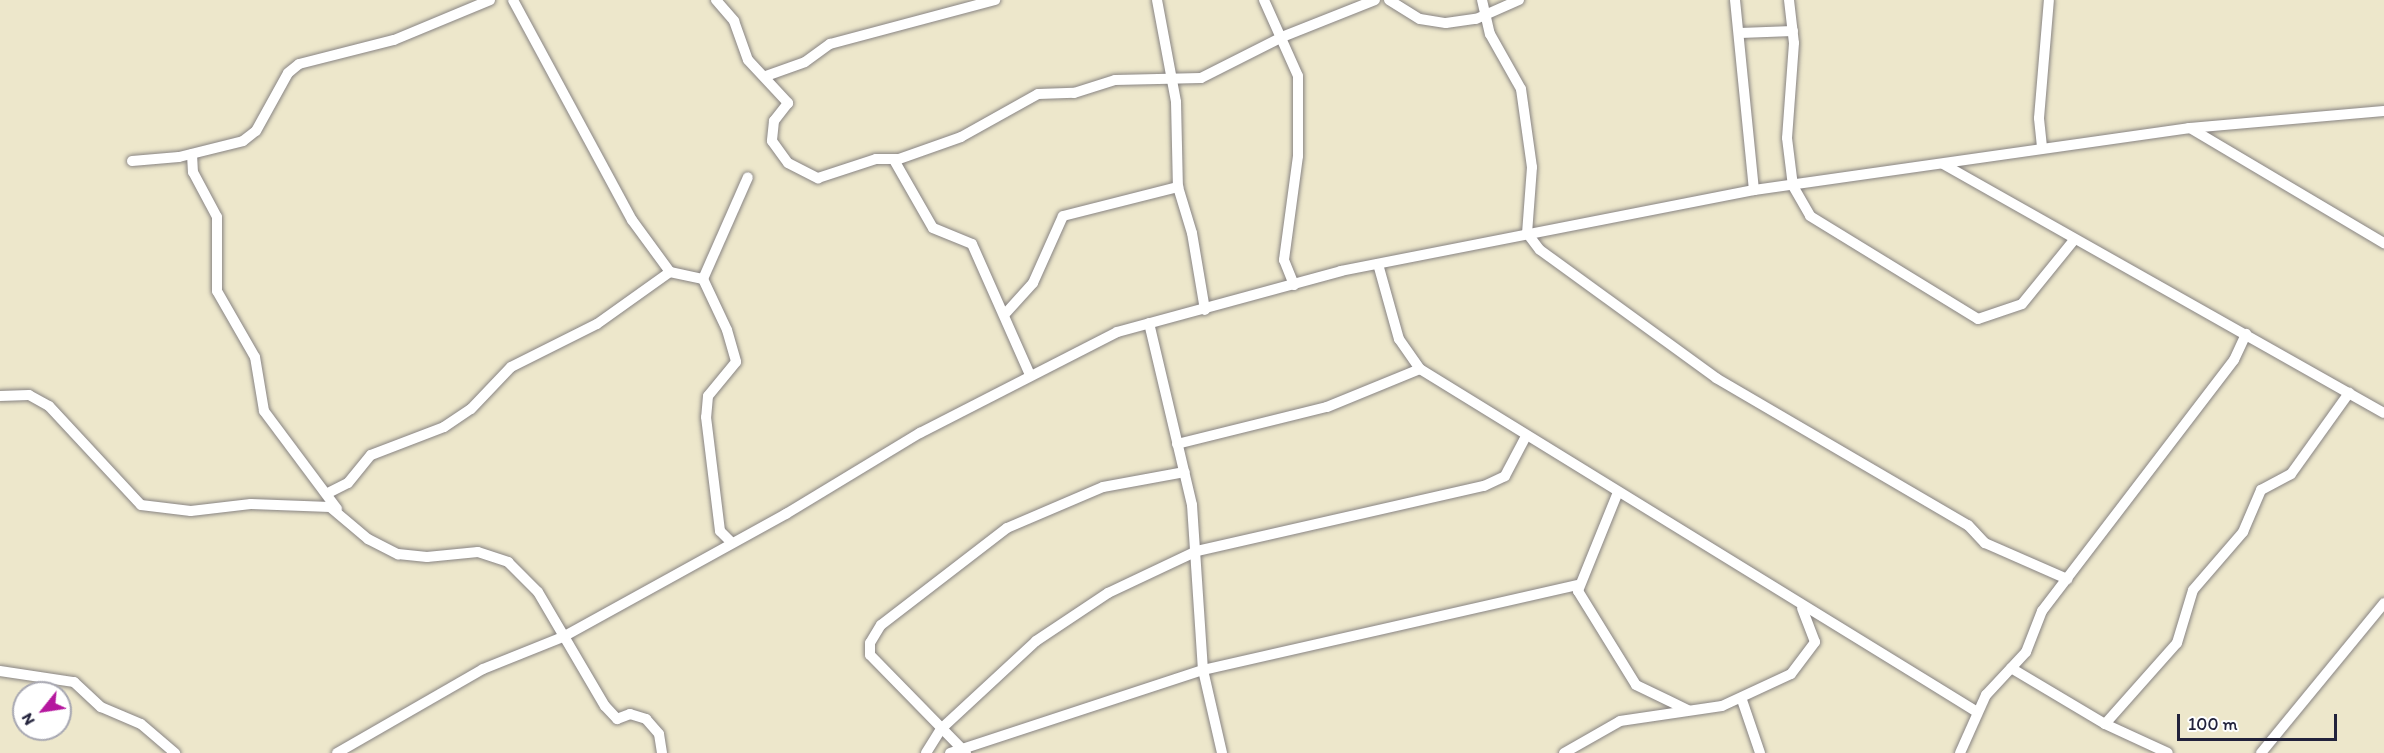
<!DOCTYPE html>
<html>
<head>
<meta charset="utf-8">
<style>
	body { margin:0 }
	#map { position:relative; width:2384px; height:753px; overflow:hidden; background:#ede7cb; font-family:Itim,sans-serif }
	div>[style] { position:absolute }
	.roads { filter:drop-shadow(0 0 2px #888483) drop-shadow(0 0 2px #888483) }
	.street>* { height:10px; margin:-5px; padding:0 5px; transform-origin:5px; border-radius:5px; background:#fff }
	span { translate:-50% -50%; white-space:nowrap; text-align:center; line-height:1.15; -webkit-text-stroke:4.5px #fff; paint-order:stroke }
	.north { position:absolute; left:12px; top:681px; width:60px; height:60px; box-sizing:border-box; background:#fff; border:2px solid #a7a7b1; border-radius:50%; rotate:240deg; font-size:16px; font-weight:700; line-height:24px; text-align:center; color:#22223b }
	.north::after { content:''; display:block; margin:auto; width:21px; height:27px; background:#b5179e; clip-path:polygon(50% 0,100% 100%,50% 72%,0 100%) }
	.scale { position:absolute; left:2177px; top:714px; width:160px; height:27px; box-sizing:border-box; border:3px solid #22223b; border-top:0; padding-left:8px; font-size:18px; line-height:21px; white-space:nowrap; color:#22223b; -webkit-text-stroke:4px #fff; paint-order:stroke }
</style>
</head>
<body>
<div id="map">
	<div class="roads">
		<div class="street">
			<i style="left:513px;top:0;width:250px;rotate:61.6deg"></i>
			<i style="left:632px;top:220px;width:64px;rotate:53.8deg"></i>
			<i style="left:670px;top:272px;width:34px;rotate:12deg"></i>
			<i style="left:703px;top:279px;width:56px;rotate:64.8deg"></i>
			<i style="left:727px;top:330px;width:33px;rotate:74deg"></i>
			<i style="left:736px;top:362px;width:44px;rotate:129.5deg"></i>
			<i style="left:708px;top:396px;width:21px;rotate:95deg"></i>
			<i style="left:706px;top:417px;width:115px;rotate:83deg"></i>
			<i style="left:720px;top:531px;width:17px;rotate:45deg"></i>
			<i style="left:716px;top:0;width:28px;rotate:49deg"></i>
			<i style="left:734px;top:21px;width:41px;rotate:70.3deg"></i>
			<i style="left:748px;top:60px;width:59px;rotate:47.1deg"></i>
			<i style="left:788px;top:103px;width:23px;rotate:128deg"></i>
			<i style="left:774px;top:121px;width:20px;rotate:96deg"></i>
			<i style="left:772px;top:141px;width:27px;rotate:54deg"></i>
			<i style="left:788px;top:163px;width:34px;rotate:27deg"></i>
			<i style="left:818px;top:178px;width:61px;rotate:-18.1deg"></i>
			<i style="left:876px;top:159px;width:23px"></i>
			<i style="left:899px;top:159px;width:66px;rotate:-19.5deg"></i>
			<i style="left:961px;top:137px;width:88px;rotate:-29.2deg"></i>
			<i style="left:1038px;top:94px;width:36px;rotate:-2deg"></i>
			<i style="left:1074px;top:93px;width:43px;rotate:-17.6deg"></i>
			<i style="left:1115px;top:80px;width:86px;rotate:-1.3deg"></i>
			<i style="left:1201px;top:78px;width:91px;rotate:-26.8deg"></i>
			<i style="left:1282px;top:37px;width:100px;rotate:-21.7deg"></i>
			<i style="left:1157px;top:0;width:104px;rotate:79.4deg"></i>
			<i style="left:1176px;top:102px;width:85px;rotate:88.7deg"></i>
			<i style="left:1178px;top:187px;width:48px;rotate:73.1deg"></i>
			<i style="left:1192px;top:233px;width:78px;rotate:80.4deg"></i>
			<i style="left:1264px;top:0;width:83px;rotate:65.9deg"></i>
			<i style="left:1298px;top:76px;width:80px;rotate:90deg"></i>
			<i style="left:1298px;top:156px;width:105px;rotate:97.7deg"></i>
			<i style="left:1284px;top:260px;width:27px;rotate:68deg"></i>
			<i style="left:1389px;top:0;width:36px;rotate:32deg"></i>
			<i style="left:1420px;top:19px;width:26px;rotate:9deg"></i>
			<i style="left:1446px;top:23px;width:30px;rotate:-8deg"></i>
			<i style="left:1476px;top:19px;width:47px;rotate:-23.8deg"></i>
			<i style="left:1482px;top:0;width:35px;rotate:77deg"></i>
			<i style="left:1490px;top:34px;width:63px;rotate:60.6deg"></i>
			<i style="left:1521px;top:89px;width:79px;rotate:82deg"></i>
			<i style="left:1532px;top:167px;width:66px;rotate:94.3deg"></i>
			<i style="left:1527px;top:233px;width:21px;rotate:53deg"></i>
			<i style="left:1540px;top:250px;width:218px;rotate:36deg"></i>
			<i style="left:1716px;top:378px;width:292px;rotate:30.3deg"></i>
			<i style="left:1968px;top:525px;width:25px;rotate:47deg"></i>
			<i style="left:1985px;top:543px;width:90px;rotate:23.7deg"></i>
			<i style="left:1735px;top:0;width:191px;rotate:84.3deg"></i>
			<i style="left:1789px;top:0;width:43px;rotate:83.4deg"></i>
			<i style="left:1794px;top:43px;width:95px;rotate:94.2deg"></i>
			<i style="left:1787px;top:138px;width:48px;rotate:82.9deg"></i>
			<i style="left:1793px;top:186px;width:34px;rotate:60deg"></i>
			<i style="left:1810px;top:216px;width:197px;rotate:31.5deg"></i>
			<i style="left:1978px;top:319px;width:46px;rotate:-18.8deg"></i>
			<i style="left:2022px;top:304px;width:82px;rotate:-50.9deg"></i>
			<i style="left:1740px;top:33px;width:53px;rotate:-2.2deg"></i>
			<i style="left:766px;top:76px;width:41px;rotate:-19.7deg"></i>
			<i style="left:805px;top:62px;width:31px;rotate:-36deg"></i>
			<i style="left:830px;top:44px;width:171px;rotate:-14.9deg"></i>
			<i style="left:2190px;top:128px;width:226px;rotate:30.7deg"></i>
			<i style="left:2042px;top:147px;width:29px;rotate:-96deg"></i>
			<i style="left:2039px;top:118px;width:118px;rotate:-85.2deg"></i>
			<i style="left:192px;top:154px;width:18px;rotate:87deg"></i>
			<i style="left:193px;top:172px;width:51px;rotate:61.9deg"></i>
			<i style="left:217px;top:217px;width:74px;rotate:90deg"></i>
			<i style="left:217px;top:291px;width:76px;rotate:60.1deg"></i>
			<i style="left:255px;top:357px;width:55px;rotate:80.5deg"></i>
			<i style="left:264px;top:411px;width:122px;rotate:53.3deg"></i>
			<i style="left:894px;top:160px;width:78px;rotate:60.2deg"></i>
			<i style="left:933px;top:228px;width:42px;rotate:22.3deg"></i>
			<i style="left:972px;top:244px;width:143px;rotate:66.1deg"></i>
			<i style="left:132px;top:161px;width:47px;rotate:-4.9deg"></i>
			<i style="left:179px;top:157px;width:66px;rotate:-14deg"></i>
			<i style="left:243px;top:141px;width:16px;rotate:-38deg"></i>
			<i style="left:256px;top:131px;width:66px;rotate:-61.1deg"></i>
			<i style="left:288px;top:73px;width:14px;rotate:-39deg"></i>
			<i style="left:299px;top:64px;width:98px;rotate:-14.2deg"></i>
			<i style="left:394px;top:40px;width:104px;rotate:-22.6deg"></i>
			<i style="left:1943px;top:164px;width:506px;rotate:29.45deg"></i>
			<i style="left:1378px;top:264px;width:78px;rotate:74.4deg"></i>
			<i style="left:1399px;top:339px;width:37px;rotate:55deg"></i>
			<i style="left:1420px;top:369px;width:654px;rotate:31.62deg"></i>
			<i style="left:703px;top:279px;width:111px;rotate:-66.2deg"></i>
			<i style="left:1005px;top:314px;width:42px;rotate:-47.9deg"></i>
			<i style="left:1033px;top:283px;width:73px;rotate:-65.9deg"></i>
			<i style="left:1063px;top:216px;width:119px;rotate:-14.2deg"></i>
			<i style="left:1149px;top:323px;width:187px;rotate:76.7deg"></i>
			<i style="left:1192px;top:505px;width:165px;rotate:86.2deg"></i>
			<i style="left:1203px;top:670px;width:85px;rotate:77.1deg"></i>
			<i style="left:0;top:396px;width:29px;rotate:-2deg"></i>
			<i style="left:29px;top:395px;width:23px;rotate:29deg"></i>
			<i style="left:49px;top:406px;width:135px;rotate:47.1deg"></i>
			<i style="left:141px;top:505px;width:50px;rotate:6.8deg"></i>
			<i style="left:191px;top:511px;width:60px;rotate:-6.7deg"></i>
			<i style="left:251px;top:504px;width:79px;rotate:2.2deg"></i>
			<i style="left:330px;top:507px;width:50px;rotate:40.1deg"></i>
			<i style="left:368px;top:539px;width:34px;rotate:27deg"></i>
			<i style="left:398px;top:554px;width:29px;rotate:6deg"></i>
			<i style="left:427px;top:557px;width:51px;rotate:-5.6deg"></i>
			<i style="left:478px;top:552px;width:32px;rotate:18deg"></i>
			<i style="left:508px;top:562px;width:42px;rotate:45deg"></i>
			<i style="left:538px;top:592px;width:132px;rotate:59.6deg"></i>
			<i style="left:605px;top:706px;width:18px;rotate:47deg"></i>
			<i style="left:617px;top:719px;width:14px;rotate:-21deg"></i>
			<i style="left:630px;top:714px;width:17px;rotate:17deg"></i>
			<i style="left:646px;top:719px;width:20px;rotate:49deg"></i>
			<i style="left:659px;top:734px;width:19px;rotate:81deg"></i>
			<i style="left:1177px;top:444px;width:154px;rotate:-13.9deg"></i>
			<i style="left:1327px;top:407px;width:100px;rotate:-22.2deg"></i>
			<i style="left:330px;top:492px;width:20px;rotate:-27deg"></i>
			<i style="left:348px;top:483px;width:36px;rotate:-51deg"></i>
			<i style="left:371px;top:455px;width:78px;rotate:-21deg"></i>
			<i style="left:444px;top:427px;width:32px;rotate:-34deg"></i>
			<i style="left:471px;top:409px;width:58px;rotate:-46.4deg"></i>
			<i style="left:511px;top:367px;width:96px;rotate:-26.6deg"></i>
			<i style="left:597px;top:324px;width:90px;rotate:-35.5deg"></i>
			<i style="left:1618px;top:492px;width:107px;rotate:112deg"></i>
			<i style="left:1578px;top:591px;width:110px;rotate:58.3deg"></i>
			<i style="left:1636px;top:685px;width:58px;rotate:25.7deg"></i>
			<i style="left:2011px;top:668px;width:109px;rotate:30.8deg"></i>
			<i style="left:2105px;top:724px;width:69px;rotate:24.7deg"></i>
			<i style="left:0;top:671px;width:75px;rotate:8.5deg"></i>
			<i style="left:74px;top:682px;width:37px;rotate:43deg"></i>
			<i style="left:101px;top:707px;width:43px;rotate:23deg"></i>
			<i style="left:141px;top:724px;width:45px;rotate:40.5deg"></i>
			<i style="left:1742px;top:700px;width:56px;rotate:71.2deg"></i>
			<i style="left:2105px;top:724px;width:108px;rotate:-48.4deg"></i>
			<i style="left:2177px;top:643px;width:55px;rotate:-73.2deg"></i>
			<i style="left:2193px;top:590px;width:77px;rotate:-49.2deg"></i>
			<i style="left:2243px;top:532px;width:46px;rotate:-66.8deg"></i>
			<i style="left:2261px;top:490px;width:34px;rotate:-28deg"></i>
			<i style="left:2291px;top:474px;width:100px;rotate:-54.4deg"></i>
			<i style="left:337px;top:753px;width:168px;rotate:-29.9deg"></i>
			<i style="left:483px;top:669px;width:86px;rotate:-21.8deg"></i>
			<i style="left:563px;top:637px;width:255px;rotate:-28.9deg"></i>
			<i style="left:786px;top:514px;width:157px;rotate:-31.2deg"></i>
			<i style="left:920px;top:433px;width:221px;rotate:-27.1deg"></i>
			<i style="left:1117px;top:332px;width:232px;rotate:-15.2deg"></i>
			<i style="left:1341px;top:271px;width:421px;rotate:-11.1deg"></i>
			<i style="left:1754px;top:190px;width:439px;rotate:-8.1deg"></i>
			<i style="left:2189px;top:128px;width:196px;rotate:-5deg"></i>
			<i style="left:926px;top:753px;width:28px;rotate:-58deg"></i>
			<i style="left:941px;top:729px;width:129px;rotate:-42.8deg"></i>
			<i style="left:1036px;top:641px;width:87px;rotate:-33.7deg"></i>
			<i style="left:1108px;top:593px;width:98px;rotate:-25.3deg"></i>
			<i style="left:1197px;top:551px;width:294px;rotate:-12.8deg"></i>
			<i style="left:1484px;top:486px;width:23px;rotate:-25deg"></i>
			<i style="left:1505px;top:476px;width:43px;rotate:-62.2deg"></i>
			<i style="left:950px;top:753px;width:266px;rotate:-18.2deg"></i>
			<i style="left:1203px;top:670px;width:384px;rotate:-12.8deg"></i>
			<i style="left:966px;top:753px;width:137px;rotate:-134.4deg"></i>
			<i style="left:870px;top:655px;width:12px;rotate:-90deg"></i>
			<i style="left:870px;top:643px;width:21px;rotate:-59deg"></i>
			<i style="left:881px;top:625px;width:159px;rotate:-37.6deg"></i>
			<i style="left:1007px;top:528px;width:104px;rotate:-23.1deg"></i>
			<i style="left:1103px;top:487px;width:83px;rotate:-10.4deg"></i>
			<i style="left:1564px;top:753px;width:64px;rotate:-29.7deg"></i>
			<i style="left:1620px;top:721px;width:103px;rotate:-8.4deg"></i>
			<i style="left:1722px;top:706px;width:76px;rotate:-24.9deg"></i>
			<i style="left:1791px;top:674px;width:40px;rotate:-53deg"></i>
			<i style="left:1815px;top:642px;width:36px;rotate:-111deg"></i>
			<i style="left:1960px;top:753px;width:64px;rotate:-65.9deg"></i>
			<i style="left:1986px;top:695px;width:59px;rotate:-47.1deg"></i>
			<i style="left:2026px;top:652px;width:44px;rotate:-68.7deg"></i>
			<i style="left:2042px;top:611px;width:316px;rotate:-52.6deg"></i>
			<i style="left:2234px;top:360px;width:29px;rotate:-65deg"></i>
			<i style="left:2261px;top:753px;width:194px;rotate:-50.6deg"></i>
		</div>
	</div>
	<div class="north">N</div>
	<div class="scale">100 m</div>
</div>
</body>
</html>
